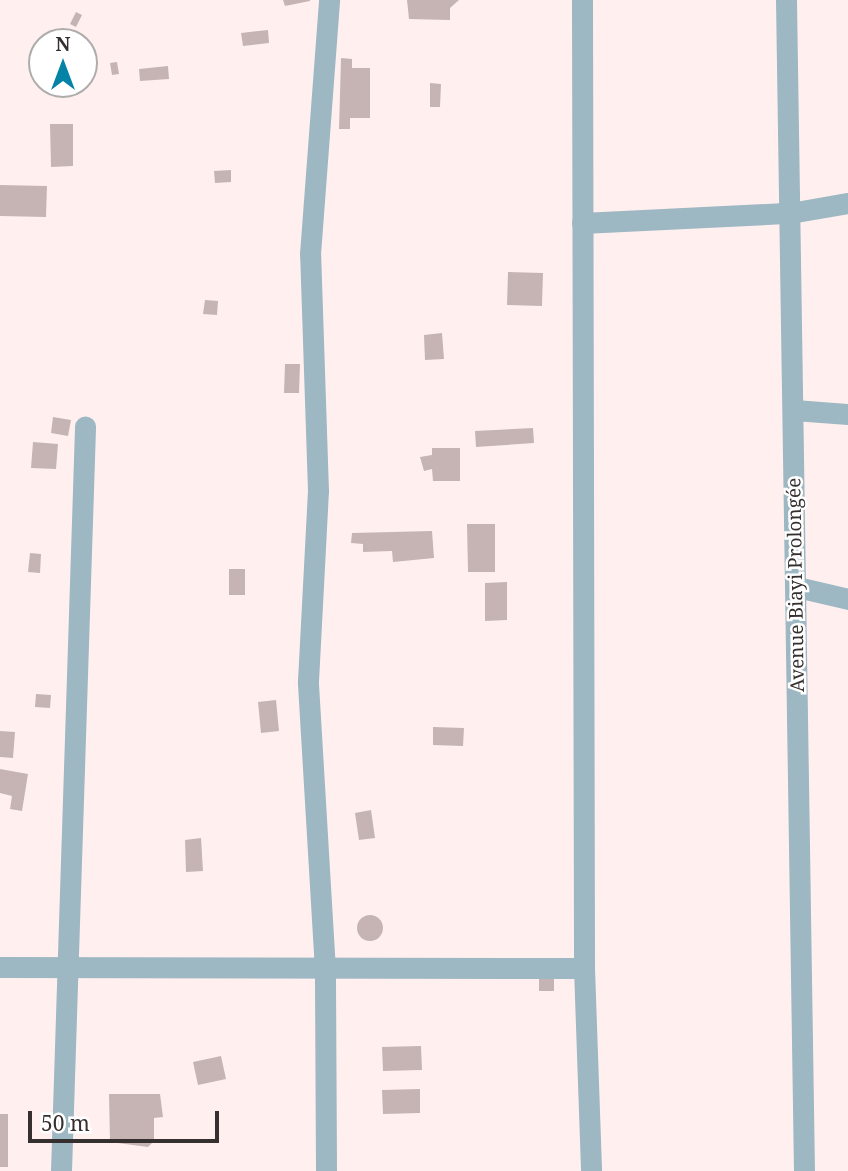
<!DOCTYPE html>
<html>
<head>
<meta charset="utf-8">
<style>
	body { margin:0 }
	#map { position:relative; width:848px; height:1171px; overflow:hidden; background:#fff0ef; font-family:"Noto Serif",serif }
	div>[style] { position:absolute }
	.building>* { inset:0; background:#c5b4b3 }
	.round { border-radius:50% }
	.street>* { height:21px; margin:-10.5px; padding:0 10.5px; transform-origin:10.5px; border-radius:10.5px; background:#9db7c3 }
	span { translate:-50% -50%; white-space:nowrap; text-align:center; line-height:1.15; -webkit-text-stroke:5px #fff; paint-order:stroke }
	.street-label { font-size:19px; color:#362f2f }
	.north { position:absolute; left:28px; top:28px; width:70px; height:70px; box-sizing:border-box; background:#fff; border:2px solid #afacac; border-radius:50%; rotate:0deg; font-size:19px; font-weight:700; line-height:28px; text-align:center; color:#362f2f }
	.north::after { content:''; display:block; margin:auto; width:24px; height:32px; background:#0583a7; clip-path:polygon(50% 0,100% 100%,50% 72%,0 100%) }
	.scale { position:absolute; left:28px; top:1111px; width:191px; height:32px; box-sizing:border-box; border:4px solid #362f2f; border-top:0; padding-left:9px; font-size:21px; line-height:24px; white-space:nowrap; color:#362f2f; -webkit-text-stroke:5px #fff; paint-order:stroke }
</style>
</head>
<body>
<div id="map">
	<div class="building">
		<i style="clip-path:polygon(283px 0,310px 0,310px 1px,285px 6px)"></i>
		<i style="clip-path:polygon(407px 0,459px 0,450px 8px,450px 20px,409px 19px)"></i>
		<i style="clip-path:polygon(76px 12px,82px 15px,76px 27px,70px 24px)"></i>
		<i style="clip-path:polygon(268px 30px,269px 43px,243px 46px,241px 33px)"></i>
		<i style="clip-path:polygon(341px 58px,352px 59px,352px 68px,370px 68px,370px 118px,350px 118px,350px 129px,339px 129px)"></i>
		<i style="clip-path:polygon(117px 62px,119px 74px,112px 75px,110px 63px)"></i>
		<i style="clip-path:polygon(168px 66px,169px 79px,140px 81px,139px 69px)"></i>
		<i style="clip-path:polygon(430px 83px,441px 84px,440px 107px,430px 107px)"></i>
		<i style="clip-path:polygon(50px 124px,73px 124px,73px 166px,51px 167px)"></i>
		<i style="clip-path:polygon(231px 170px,231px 182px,215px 183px,214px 171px)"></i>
		<i style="clip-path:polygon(0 185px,47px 186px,46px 217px,0 216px)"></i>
		<i style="clip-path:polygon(508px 272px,543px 273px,542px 306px,507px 305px)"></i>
		<i style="clip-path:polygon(205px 300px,218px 301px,217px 315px,203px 314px)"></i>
		<i style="clip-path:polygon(442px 333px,444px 359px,425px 360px,424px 335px)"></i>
		<i style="clip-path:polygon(285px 364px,300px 364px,299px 393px,284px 393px)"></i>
		<i style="clip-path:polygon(53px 417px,71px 420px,68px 436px,51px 433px)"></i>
		<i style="clip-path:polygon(533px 428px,534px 443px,476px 447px,475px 431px)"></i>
		<i style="clip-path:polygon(33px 442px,58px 444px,56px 469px,31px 468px)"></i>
		<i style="clip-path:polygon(432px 448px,460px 448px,460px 481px,433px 481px,432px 469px,424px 471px,420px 457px,432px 455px)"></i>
		<i style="clip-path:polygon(467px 524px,495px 524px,495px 572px,468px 572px)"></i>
		<i style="clip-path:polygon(432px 531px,434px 558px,393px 562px,392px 551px,363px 552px,363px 544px,351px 543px,352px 533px)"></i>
		<i style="clip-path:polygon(30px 553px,41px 554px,40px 573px,28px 572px)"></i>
		<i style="clip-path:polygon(229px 569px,245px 569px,245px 595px,229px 595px)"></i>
		<i style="clip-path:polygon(507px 582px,507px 620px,485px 621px,485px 583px)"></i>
		<i style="clip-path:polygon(36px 694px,51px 695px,50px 708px,35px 707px)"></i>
		<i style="clip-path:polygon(276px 700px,279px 731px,261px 733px,258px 702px)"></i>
		<i style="clip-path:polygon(433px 727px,464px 728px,463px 746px,433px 745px)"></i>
		<i style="clip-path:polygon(0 731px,15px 732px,13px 758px,0 757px)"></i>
		<i style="clip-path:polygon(0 769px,28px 774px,22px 811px,10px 809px,12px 796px,0 793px)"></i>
		<i style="clip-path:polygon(371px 810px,375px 838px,359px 840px,355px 813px)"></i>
		<i style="clip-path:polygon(201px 838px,203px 871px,186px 872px,185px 840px)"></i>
		<i class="round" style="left:357px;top:915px;width:26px;height:26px"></i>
		<i style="clip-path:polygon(539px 973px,554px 973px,554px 991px,539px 991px)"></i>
		<i style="clip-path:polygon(421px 1046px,422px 1070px,383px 1071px,382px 1047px)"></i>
		<i style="clip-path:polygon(221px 1056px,226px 1079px,198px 1085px,193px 1062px)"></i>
		<i style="clip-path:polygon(420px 1089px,420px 1113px,383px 1114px,382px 1090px)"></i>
		<i style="clip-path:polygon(109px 1094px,160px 1094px,163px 1117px,154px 1118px,154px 1141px,148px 1147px,110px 1142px)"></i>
		<i style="clip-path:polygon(0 1114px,8px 1114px,8px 1167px,0 1167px)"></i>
	</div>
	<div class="street">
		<i style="left:582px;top:0;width:968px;rotate:89.88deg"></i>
		<i style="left:584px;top:968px;width:203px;rotate:88deg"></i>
		<i style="left:786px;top:0;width:1171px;rotate:89.12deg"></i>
		<i style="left:582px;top:223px;width:208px;rotate:-2.8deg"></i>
		<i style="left:790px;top:213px;width:59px;rotate:-9.8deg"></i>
		<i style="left:794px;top:410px;width:54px;rotate:4.2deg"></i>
		<i style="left:797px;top:587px;width:52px;rotate:13.2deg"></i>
		<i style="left:0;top:967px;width:584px;rotate:0.1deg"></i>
		<i style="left:61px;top:1171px;width:745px;rotate:-88.15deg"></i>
		<i style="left:326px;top:1171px;width:201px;rotate:-90.3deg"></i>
		<i style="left:325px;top:970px;width:289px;rotate:-93.4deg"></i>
		<i style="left:308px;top:681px;width:190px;rotate:-87deg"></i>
		<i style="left:318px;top:491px;width:237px;rotate:-91.9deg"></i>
		<i style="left:310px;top:254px;width:255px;rotate:-85.7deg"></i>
	</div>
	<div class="street-label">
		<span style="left:796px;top:585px;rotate:-91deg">Avenue Biayi Prolongée</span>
	</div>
	<div class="north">N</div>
	<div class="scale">50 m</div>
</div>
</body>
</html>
